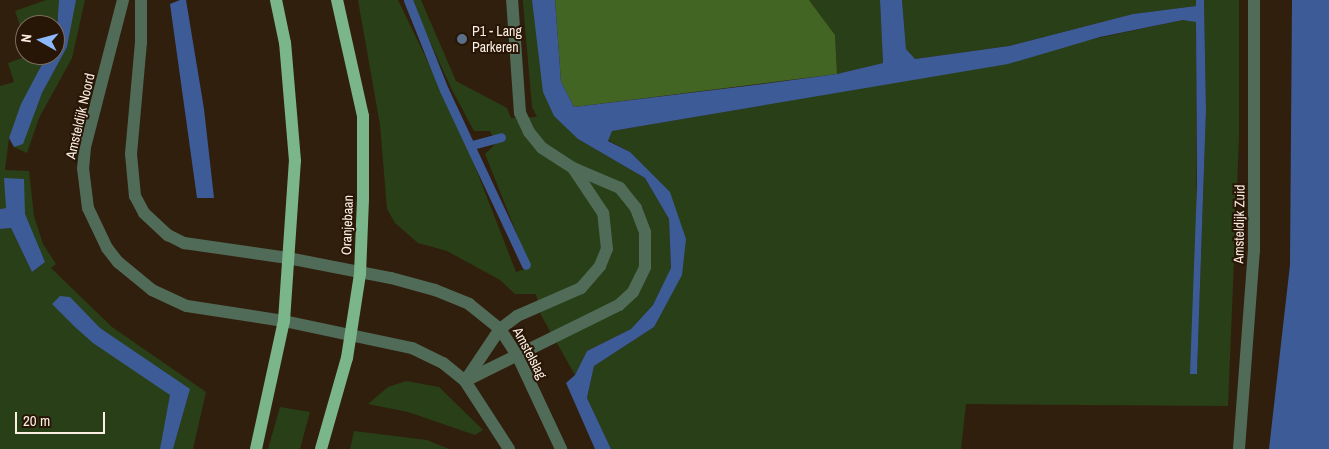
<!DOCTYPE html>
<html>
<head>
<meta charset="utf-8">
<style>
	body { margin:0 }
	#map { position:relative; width:1329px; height:449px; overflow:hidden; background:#311f0e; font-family:"Archivo Narrow",sans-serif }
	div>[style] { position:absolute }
	.green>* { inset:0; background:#293f17 }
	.forest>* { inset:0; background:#426523 }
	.water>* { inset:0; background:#3d5c97 }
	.stream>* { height:9px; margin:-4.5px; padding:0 4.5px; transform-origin:4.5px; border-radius:4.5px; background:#3d5c97 }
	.minor>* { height:12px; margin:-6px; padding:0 6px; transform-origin:6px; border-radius:6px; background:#506c58 }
	.major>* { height:12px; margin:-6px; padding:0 6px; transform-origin:6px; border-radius:6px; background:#7bb68b }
	.dots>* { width:14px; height:14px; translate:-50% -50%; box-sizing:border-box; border:2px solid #271505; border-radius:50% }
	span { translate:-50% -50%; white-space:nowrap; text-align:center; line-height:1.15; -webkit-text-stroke:4px #271505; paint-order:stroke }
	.poi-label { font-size:14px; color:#fbeee3 }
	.left { translate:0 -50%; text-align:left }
	.street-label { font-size:14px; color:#fbeee3 }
	.north { position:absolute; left:15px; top:15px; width:50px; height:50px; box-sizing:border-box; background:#271505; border:1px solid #7c6c5e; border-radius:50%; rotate:277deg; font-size:14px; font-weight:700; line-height:20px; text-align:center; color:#fbeee3 }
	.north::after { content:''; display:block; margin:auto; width:18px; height:22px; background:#8cb9fc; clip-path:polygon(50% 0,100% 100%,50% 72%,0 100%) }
	.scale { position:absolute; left:15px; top:412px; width:90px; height:22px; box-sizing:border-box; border:2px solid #fbeee3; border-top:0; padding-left:6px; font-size:15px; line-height:18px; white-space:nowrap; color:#fbeee3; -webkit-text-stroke:4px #271505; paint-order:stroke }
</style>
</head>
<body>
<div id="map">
	<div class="green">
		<i style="clip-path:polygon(46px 0,61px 0,55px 29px,55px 25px,25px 25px,25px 40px,15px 11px)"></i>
		<i style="clip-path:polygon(74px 0,85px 0,72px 58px,39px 118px,27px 153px,14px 147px,26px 131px,42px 93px,67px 47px)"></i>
		<i style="clip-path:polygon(358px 0,398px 0,460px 128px,516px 272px,530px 267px,485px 154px,496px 143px,490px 131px,474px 131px,452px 90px,411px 0,421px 0,456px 81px,507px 108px,511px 118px,537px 117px,532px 107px,523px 3px,523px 0,532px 0,578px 139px,645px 178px,669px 219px,671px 269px,653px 305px,631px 329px,587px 351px,575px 375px,541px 315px,536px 294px,515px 294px,500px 280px,447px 251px,418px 243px,395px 223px,387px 209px,380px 125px)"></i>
		<i style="clip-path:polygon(809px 0,880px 0,883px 63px,837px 74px,835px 35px)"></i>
		<i style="clip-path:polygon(902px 0,1196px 0,1196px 6px,1133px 14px,1009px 46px,915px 59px,906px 49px)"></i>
		<i style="clip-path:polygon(1204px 0,1239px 0,1239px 138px,1228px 406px,966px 404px,961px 449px,611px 449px,587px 398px,594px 366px,654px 327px,686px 239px,630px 152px,608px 140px,612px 131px,863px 88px,1183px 20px,1196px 21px,1197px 374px,1206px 110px)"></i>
		<i style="clip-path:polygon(30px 55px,47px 55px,9px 138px,5px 170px,29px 171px,34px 216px,43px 244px,56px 264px,51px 268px,112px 327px,206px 392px,193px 449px,173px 449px,190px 389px,160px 449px,0 449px,0 229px,11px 228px,32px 272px,45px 262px,5px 179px,6px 208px,0 209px,0 86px,14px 82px,8px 63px)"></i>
		<i style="clip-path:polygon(406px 381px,439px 387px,483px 430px,475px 435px,408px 412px,368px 404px,388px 387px)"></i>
		<i style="clip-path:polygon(280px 407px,310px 412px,300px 449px,268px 449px)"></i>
		<i style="clip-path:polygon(354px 431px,427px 440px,449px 449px,350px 449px)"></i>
	</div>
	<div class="forest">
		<i style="clip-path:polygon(555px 0,809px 0,835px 35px,837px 74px,574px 107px,561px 82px)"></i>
	</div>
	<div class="water">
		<i style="clip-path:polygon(59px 0,76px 0,67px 47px,42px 93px,23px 144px,14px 147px,9px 138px,21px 104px,47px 55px,55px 55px)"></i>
		<i style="clip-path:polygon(180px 0,186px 0,204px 109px,214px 198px,197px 198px,170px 4px)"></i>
		<i style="clip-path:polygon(532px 0,555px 0,561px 82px,574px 107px,763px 84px,837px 74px,883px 63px,880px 0,902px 0,906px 49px,915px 59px,1009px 46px,1133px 14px,1196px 6px,1196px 0,1204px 0,1206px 110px,1197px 374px,1190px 374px,1197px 185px,1196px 22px,1183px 20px,1100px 37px,1008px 64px,612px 131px,608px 141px,630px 152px,670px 192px,686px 239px,682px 275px,654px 327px,594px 366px,587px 398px,611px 449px,595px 449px,566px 383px,575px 375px,587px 351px,631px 329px,653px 305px,671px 268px,669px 219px,645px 178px,578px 139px,554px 116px,543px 92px)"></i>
		<i style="clip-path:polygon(1292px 0,1329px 0,1329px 449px,1269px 449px,1290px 265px)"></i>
		<i style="clip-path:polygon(4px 178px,24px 179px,25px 214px,45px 262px,32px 272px,11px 228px,0 229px,0 209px,6px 208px)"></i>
		<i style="clip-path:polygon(60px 296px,70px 297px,100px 328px,190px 389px,173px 449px,160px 449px,170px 395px,93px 343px,75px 327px,52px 304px)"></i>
	</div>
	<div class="stream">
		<i style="left:408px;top:0;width:97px;rotate:68.2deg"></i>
		<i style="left:444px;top:90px;width:193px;rotate:64.9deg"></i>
		<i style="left:472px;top:145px;width:30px;rotate:-15deg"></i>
	</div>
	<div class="minor">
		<i style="left:123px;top:0;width:152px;rotate:104.5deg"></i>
		<i style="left:85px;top:147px;width:21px;rotate:95deg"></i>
		<i style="left:83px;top:168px;width:40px;rotate:82.9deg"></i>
		<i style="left:88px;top:208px;width:44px;rotate:64.6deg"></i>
		<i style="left:107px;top:248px;width:18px;rotate:52deg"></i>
		<i style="left:118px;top:262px;width:44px;rotate:39.5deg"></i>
		<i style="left:152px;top:290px;width:38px;rotate:25deg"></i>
		<i style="left:187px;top:306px;width:98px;rotate:8.8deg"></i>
		<i style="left:284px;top:321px;width:131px;rotate:11.9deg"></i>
		<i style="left:412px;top:348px;width:34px;rotate:26deg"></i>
		<i style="left:443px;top:363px;width:28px;rotate:39deg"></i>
		<i style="left:465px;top:381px;width:81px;rotate:57.1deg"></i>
		<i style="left:141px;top:0;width:42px;rotate:90deg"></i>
		<i style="left:141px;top:42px;width:112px;rotate:95.1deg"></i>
		<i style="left:131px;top:154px;width:42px;rotate:84.6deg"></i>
		<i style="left:135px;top:196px;width:19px;rotate:62deg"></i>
		<i style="left:144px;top:213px;width:33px;rotate:43deg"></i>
		<i style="left:168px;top:235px;width:18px;rotate:27deg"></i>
		<i style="left:184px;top:243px;width:105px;rotate:8.2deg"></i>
		<i style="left:288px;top:258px;width:105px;rotate:11deg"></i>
		<i style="left:391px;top:278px;width:46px;rotate:15.3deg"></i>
		<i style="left:435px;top:290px;width:37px;rotate:22deg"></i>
		<i style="left:469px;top:304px;width:40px;rotate:39deg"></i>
		<i style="left:500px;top:329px;width:33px;rotate:57deg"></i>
		<i style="left:518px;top:357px;width:102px;rotate:64.9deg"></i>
		<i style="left:465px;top:381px;width:172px;rotate:-26.3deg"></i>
		<i style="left:619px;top:305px;width:19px;rotate:-43deg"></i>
		<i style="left:633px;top:292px;width:28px;rotate:-64deg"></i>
		<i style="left:645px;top:267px;width:35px;rotate:-90deg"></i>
		<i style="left:645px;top:232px;width:26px;rotate:-111deg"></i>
		<i style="left:636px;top:208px;width:26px;rotate:-129deg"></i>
		<i style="left:620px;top:188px;width:51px;rotate:-156.9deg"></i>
		<i style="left:573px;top:168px;width:37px;rotate:-147deg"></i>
		<i style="left:542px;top:148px;width:21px;rotate:-129deg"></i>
		<i style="left:529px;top:132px;width:21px;rotate:-115deg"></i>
		<i style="left:520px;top:113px;width:113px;rotate:-94deg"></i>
		<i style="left:465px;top:381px;width:63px;rotate:-56.1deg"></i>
		<i style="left:500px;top:329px;width:21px;rotate:-37deg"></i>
		<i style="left:517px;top:316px;width:70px;rotate:-23.6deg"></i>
		<i style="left:581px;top:288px;width:29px;rotate:-49deg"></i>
		<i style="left:600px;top:266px;width:18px;rotate:-68deg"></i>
		<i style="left:607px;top:249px;width:36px;rotate:-96deg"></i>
		<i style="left:603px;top:213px;width:54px;rotate:-123.7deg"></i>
		<i style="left:1239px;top:449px;width:199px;rotate:-85.7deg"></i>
		<i style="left:1254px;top:251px;width:251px;rotate:-90deg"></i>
	</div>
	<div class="major">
		<i style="left:256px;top:449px;width:131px;rotate:-77.7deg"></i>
		<i style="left:284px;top:321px;width:160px;rotate:-86.1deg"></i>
		<i style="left:295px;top:161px;width:118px;rotate:-94.8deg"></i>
		<i style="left:285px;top:43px;width:44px;rotate:-101.8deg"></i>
		<i style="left:321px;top:449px;width:95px;rotate:-74.1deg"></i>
		<i style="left:347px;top:358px;width:85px;rotate:-81.2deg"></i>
		<i style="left:360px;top:274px;width:75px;rotate:-87.7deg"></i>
		<i style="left:363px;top:199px;width:83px;rotate:-90deg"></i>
		<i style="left:363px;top:116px;width:119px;rotate:-102.6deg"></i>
	</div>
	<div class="dots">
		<i style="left:462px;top:39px;background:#5c6f8a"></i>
	</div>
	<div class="poi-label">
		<span class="left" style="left:472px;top:39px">P1 - Lang<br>Parkeren</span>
	</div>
	<div class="street-label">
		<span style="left:80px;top:116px;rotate:-77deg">Amsteldijk Noord</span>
		<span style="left:1239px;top:224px;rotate:-89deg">Amsteldijk Zuid</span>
		<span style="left:347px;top:225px;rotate:-88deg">Oranjebaan</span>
		<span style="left:530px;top:353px;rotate:62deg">Amstelslag</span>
	</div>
	<div class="north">N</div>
	<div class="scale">20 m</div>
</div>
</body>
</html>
